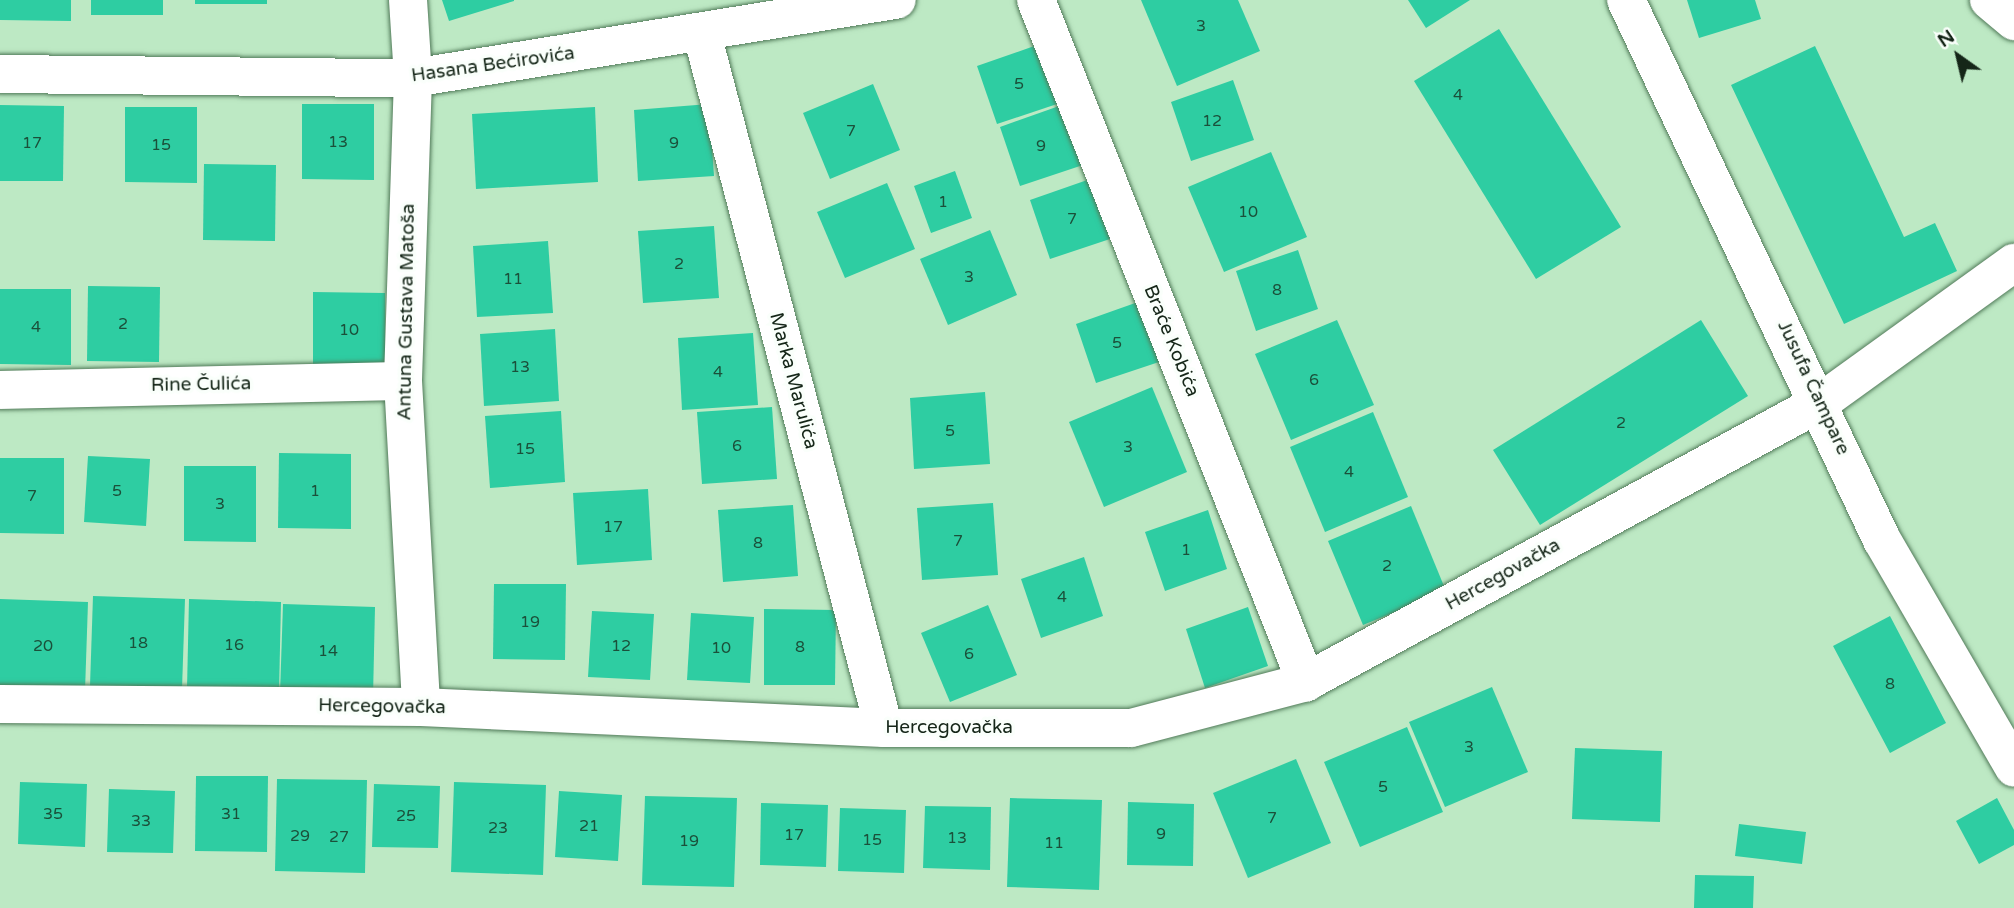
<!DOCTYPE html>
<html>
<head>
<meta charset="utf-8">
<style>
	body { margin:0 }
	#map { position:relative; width:2014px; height:908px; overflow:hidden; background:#bde9c4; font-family:"Varela Round",sans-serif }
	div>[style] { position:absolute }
	.building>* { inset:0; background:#2ecda2 }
	.roads { filter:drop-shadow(0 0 2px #517a59) drop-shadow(0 0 2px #517a59) }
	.street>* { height:38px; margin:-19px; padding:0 19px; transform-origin:19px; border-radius:19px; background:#fff }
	span { translate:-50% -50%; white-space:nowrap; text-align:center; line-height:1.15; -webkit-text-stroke:7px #fafffb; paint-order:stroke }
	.number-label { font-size:16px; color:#1b503a }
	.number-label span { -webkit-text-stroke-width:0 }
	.street-label { font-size:19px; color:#152618 }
	.north { position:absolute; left:1923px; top:21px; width:70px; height:70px; -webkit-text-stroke:5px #fafffb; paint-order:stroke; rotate:326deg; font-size:19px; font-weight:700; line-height:28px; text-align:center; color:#152618 }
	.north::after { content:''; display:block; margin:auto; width:24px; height:32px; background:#152618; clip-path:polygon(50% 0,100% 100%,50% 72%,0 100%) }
</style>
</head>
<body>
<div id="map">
	<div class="building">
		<i style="clip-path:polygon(0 0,71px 0,71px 21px,0 20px)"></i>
		<i style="clip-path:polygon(91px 0,163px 0,163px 15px,91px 15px)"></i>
		<i style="clip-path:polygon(195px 0,267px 0,267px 4px,195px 4px)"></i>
		<i style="clip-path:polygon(442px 0,514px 0,514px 1px,449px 21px)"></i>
		<i style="clip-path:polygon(1141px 0,1238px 0,1260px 51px,1177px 86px)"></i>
		<i style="clip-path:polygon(1408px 0,1470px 0,1426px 28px)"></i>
		<i style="clip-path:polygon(1687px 0,1755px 0,1761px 19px,1699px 38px)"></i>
		<i style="clip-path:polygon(1499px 29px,1621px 227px,1536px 279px,1414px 81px)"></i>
		<i style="clip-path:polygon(1040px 44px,1060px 103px,997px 124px,977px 66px)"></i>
		<i style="clip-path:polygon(1815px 46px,1904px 237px,1935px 223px,1957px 271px,1844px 324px,1731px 85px)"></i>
		<i style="clip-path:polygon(1233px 80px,1254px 140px,1191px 161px,1171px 102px)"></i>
		<i style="clip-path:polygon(873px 84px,900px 150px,830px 179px,803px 113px)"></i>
		<i style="clip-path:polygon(302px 104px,374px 104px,374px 180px,302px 179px)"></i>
		<i style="clip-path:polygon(709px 104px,714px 176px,638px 181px,634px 110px)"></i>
		<i style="clip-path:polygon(0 105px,64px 106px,63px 181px,0 181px)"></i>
		<i style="clip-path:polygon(1062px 105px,1083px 165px,1020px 186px,1000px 127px)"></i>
		<i style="clip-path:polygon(125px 107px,197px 107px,197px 183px,125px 182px)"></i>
		<i style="clip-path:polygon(595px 107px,598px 182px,476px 189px,472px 114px)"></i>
		<i style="clip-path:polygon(1271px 152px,1307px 237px,1224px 272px,1188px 187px)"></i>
		<i style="clip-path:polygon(204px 164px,276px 165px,275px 241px,203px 240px)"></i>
		<i style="clip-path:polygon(955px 171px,972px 218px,931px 233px,914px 186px)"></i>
		<i style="clip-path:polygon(1093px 178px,1113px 238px,1050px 259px,1030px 200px)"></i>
		<i style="clip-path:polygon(887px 183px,915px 249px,845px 278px,817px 212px)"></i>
		<i style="clip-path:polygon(714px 226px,719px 298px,643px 303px,638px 231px)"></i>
		<i style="clip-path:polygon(990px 230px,1017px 295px,948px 325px,920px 259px)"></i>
		<i style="clip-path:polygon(548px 241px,553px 313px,477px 317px,473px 246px)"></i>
		<i style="clip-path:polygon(1298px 250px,1318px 309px,1256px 331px,1236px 271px)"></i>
		<i style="clip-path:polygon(88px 286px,160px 287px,159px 362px,87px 361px)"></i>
		<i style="clip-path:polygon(0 289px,71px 289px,71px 365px,0 364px)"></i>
		<i style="clip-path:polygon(313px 292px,385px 293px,385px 368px,313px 368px)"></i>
		<i style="clip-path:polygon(1138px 302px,1159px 362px,1096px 383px,1076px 324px)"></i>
		<i style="clip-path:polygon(1337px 320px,1374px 405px,1291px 440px,1255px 354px)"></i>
		<i style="clip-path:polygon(1701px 320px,1748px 396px,1540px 525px,1493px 450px)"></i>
		<i style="clip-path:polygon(555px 329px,559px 401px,484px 406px,480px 334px)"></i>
		<i style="clip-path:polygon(753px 333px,758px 405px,682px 410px,678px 338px)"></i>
		<i style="clip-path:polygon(1152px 387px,1187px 472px,1104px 507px,1069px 422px)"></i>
		<i style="clip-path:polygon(985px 392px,990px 464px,914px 469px,910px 398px)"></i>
		<i style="clip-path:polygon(772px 407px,777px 479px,702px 484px,697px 412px)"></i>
		<i style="clip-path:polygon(561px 411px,565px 482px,490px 488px,485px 416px)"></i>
		<i style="clip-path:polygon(1373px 412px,1408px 497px,1325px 532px,1290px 447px)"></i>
		<i style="clip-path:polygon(279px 453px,351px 454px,351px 529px,278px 528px)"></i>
		<i style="clip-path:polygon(88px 456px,150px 459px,146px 526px,84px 522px)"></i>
		<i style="clip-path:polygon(0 458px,64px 458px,64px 534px,0 533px)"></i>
		<i style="clip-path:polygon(184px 466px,256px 466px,256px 542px,184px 541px)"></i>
		<i style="clip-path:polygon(648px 489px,652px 560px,577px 565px,573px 493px)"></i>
		<i style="clip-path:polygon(993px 503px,998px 575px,922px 580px,917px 508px)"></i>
		<i style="clip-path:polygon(793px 505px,798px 576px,723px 582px,718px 510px)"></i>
		<i style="clip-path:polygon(1411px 506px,1446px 591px,1363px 625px,1328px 541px)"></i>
		<i style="clip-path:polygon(1208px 510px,1227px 569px,1165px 591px,1145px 532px)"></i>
		<i style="clip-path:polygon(1084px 557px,1103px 616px,1041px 638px,1021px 579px)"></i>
		<i style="clip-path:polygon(494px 584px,566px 584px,565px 660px,493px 659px)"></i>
		<i style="clip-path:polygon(93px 596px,185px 599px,182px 689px,90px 686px)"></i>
		<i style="clip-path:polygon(0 599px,88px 602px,85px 691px,0 689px)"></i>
		<i style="clip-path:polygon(189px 599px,281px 602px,279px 692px,187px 689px)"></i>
		<i style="clip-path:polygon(283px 604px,375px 607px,373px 697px,280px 694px)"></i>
		<i style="clip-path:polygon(988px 605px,1017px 675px,950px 702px,921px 633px)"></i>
		<i style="clip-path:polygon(1248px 607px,1268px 666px,1205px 688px,1186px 629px)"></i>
		<i style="clip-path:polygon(764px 609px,836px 610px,835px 685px,764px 685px)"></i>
		<i style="clip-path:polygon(592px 611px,654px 614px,650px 680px,588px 677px)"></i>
		<i style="clip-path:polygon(691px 613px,754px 617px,750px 683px,687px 680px)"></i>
		<i style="clip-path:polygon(1890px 616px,1946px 723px,1890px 753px,1833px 646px)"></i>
		<i style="clip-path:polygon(1492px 687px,1528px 772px,1445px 807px,1409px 722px)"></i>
		<i style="clip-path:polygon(1407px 727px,1443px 812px,1360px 847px,1324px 762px)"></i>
		<i style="clip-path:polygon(1575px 748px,1662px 751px,1660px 822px,1572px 819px)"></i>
		<i style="clip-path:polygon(1296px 759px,1331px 843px,1248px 878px,1213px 793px)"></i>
		<i style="clip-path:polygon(196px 776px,268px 776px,267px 852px,195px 851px)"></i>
		<i style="clip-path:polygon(277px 779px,367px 780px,365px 873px,275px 871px)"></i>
		<i style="clip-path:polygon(20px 782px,87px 784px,85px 847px,18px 844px)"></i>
		<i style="clip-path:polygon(454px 782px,546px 785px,543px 875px,451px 872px)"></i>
		<i style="clip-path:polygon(374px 784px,440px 786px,438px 848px,372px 847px)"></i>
		<i style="clip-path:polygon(109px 789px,175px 791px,173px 853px,107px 852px)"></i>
		<i style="clip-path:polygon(559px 791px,622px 795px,618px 861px,555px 857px)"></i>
		<i style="clip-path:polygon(645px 796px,737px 798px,734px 887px,642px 885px)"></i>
		<i style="clip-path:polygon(1010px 798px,1102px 800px,1099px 890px,1007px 887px)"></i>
		<i style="clip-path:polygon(1997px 798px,2014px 830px,2014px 845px,1979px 864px,1956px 821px)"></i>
		<i style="clip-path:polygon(1128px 802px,1194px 804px,1193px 866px,1127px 865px)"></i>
		<i style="clip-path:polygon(761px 803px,828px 805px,826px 867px,760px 865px)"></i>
		<i style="clip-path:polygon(925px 806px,991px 807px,990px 870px,923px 868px)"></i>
		<i style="clip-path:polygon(840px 808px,906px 810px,904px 873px,838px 871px)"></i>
		<i style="clip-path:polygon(1739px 824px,1806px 832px,1802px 864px,1735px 856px)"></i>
		<i style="clip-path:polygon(1695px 875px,1754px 876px,1753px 908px,1694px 908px)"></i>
	</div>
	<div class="roads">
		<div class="street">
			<i style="left:408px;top:0;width:78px;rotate:86.3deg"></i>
			<i style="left:413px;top:78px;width:303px;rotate:91.9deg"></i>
			<i style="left:403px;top:381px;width:326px;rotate:86.8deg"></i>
			<i style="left:1036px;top:0;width:734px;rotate:68.4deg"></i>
			<i style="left:1626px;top:0;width:598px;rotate:64.64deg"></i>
			<i style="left:1882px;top:540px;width:263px;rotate:59.9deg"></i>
			<i style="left:1989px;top:0;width:33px;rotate:40deg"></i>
			<i style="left:702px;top:34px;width:717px;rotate:75.31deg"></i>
			<i style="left:0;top:74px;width:413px;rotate:0.6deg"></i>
			<i style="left:413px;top:78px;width:490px;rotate:-9.2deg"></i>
			<i style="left:0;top:390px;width:403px;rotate:-1.3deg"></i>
			<i style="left:0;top:704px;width:421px;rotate:0.4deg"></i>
			<i style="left:421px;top:707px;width:463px;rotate:2.6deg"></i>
			<i style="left:884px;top:728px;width:247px"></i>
			<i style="left:1131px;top:728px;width:181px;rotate:-14.7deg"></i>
			<i style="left:1306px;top:682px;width:586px;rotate:-28.53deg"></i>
			<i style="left:1821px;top:402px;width:238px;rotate:-35.8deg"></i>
		</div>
	</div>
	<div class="number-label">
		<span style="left:1201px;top:26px">3</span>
		<span style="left:1019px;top:84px">5</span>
		<span style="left:1458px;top:95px">4</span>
		<span style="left:1212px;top:121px">12</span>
		<span style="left:851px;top:131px">7</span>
		<span style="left:338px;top:142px">13</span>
		<span style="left:32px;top:143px">17</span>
		<span style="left:674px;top:143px">9</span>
		<span style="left:161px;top:145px">15</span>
		<span style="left:1041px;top:146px">9</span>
		<span style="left:943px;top:202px">1</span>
		<span style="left:1248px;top:212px">10</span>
		<span style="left:1072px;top:219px">7</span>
		<span style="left:679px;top:264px">2</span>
		<span style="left:969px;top:277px">3</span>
		<span style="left:513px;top:279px">11</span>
		<span style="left:1277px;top:290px">8</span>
		<span style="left:123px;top:324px">2</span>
		<span style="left:36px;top:327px">4</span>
		<span style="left:349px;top:330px">10</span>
		<span style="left:1117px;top:343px">5</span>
		<span style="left:520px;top:367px">13</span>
		<span style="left:718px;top:372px">4</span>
		<span style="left:1314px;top:380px">6</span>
		<span style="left:1621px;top:423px">2</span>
		<span style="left:950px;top:431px">5</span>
		<span style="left:737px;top:446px">6</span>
		<span style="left:1128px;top:447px">3</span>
		<span style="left:525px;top:449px">15</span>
		<span style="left:1349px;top:472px">4</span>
		<span style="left:117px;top:491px">5</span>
		<span style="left:315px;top:491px">1</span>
		<span style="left:32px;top:496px">7</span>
		<span style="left:220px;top:504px">3</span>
		<span style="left:613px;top:527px">17</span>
		<span style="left:958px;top:541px">7</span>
		<span style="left:758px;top:543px">8</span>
		<span style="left:1186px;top:550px">1</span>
		<span style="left:1387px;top:566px">2</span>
		<span style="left:1062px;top:597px">4</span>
		<span style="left:530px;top:622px">19</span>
		<span style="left:138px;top:643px">18</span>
		<span style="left:234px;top:645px">16</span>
		<span style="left:43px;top:646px">20</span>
		<span style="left:621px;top:646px">12</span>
		<span style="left:800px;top:647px">8</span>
		<span style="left:721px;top:648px">10</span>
		<span style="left:328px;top:651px">14</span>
		<span style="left:969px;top:654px">6</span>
		<span style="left:1890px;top:684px">8</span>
		<span style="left:1469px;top:747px">3</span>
		<span style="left:1383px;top:787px">5</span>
		<span style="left:53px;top:814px">35</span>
		<span style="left:231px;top:814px">31</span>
		<span style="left:406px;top:816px">25</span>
		<span style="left:1272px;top:818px">7</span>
		<span style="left:141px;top:821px">33</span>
		<span style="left:589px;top:826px">21</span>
		<span style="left:498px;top:828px">23</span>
		<span style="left:1161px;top:834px">9</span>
		<span style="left:794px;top:835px">17</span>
		<span style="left:300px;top:836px">29</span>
		<span style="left:339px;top:837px">27</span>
		<span style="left:957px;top:838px">13</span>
		<span style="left:872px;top:840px">15</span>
		<span style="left:689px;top:841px">19</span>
		<span style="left:1054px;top:843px">11</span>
	</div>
	<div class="street-label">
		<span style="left:493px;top:65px;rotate:-8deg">Hasana Bećirovića</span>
		<span style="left:407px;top:312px;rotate:-89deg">Antuna Gustava Matoša</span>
		<span style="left:1171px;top:341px;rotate:68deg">Braće Kobića</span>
		<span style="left:793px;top:381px;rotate:75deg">Marka Marulića</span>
		<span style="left:201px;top:385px;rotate:-1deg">Rine Čulića</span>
		<span style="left:1813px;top:388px;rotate:65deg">Jusufa Čampare</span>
		<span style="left:1503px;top:575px;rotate:-29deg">Hercegovačka</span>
		<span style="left:382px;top:707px;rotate:1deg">Hercegovačka</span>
		<span style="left:949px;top:728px">Hercegovačka</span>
	</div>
	<div class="north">N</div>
</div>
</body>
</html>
